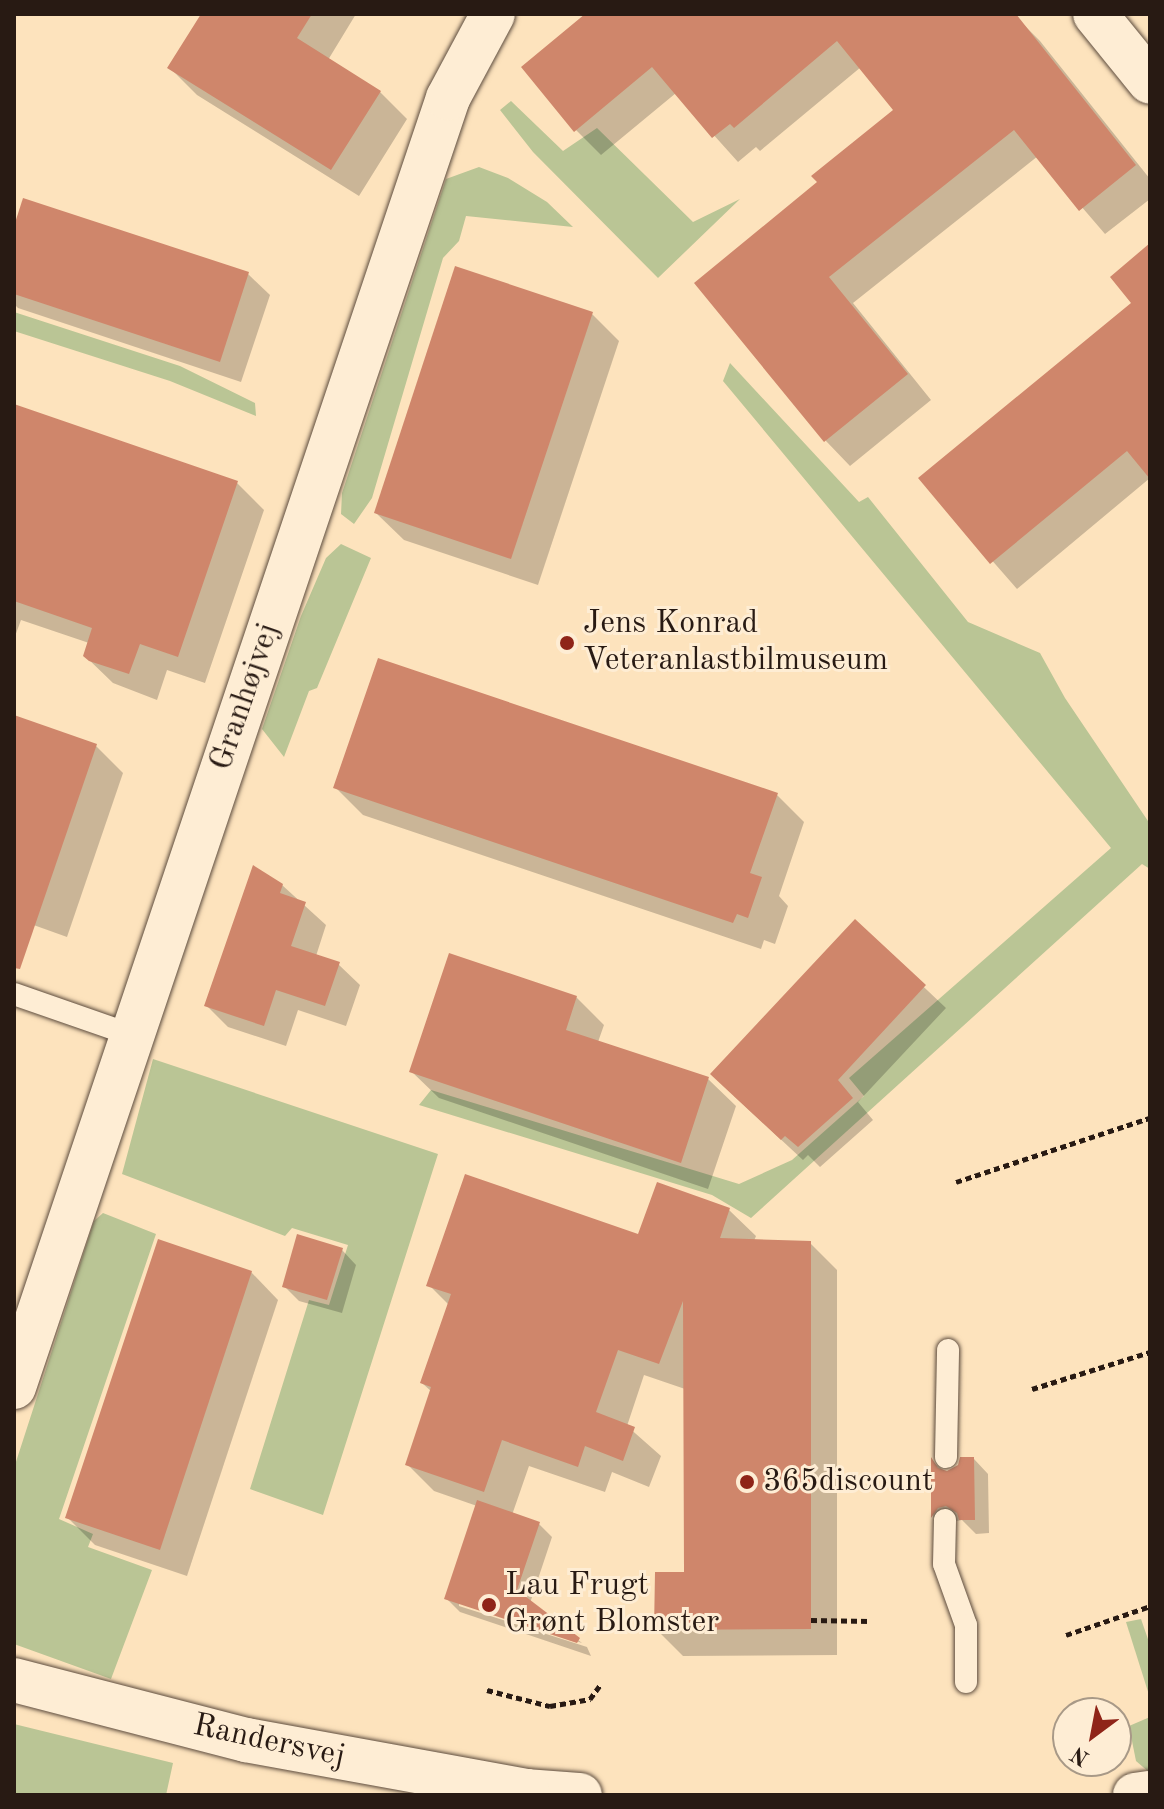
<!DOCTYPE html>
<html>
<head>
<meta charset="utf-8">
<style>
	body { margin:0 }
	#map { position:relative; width:1164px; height:1809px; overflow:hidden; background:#fde3bd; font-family:"Old Standard TT",serif }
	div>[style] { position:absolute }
	.green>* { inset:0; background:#bac595 }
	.shadow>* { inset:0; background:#0003 }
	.building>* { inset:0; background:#cf866b }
	.path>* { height:5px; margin-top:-2.5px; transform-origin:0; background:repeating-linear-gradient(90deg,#281a13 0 6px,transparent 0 10px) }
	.roads { filter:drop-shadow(0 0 2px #5d4c3e) drop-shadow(0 0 2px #5d4c3e) }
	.service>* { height:22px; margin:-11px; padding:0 11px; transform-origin:11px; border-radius:11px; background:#feedd4 }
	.minor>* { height:44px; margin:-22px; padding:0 22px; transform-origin:22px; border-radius:22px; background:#feedd4 }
	.tertiary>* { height:44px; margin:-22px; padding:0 22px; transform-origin:22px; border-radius:22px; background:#feedd4 }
	.dots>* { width:22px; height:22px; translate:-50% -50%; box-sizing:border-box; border:4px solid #feedd4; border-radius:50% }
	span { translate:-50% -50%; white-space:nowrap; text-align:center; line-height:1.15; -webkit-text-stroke:6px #feedd4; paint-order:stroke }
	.poi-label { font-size:32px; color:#281a13 }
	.left { translate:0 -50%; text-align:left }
	.street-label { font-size:32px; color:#281a13 }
	.frame { position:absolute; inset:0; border:16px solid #281a13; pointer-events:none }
	.north { position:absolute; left:1052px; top:1697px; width:80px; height:80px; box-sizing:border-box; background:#feedd4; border:2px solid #a89987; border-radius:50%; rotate:212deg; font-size:22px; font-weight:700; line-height:32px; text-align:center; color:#281a13 }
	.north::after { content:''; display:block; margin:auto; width:28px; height:36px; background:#8f2418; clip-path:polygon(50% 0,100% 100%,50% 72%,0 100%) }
</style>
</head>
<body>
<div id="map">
	<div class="green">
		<i style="clip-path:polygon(511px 101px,563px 151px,597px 128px,693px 222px,740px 199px,658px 278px,533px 152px,500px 110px)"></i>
		<i style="clip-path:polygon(479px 167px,508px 178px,547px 202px,573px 227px,466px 216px,459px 241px,443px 258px,372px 498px,354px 524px,341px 514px,342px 493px,446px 179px)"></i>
		<i style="clip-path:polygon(14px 312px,180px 366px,255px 403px,256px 416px,170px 381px,14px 331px)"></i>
		<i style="clip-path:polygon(730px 363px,859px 502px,868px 497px,968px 622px,1040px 653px,1065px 698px,1150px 824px,1150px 869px,1142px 864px,751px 1218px,712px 1195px,419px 1105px,431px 1090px,739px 1184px,792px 1160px,864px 1096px,849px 1078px,1111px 848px,723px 381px)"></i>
		<i style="clip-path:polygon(341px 544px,371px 558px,317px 688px,309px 691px,284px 757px,262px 729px,301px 616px,326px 558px)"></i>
		<i style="clip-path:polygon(153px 1059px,438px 1154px,323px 1515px,250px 1489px,309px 1300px,329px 1305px,348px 1245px,292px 1228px,285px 1236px,122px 1174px)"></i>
		<i style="clip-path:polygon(103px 1213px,156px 1234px,59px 1519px,93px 1534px,88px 1547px,152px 1570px,111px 1679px,14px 1644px,14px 1468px,94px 1221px)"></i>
		<i style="clip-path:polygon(1141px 1619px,1150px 1645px,1150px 1698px,1126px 1622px)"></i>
		<i style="clip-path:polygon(1150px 1717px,1150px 1773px,1136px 1761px,1129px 1726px)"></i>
		<i style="clip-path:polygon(14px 1724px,173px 1763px,166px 1795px,14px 1795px)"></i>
	</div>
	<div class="shadow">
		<i style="clip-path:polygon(203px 14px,356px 14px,328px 60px,380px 92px,407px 119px,359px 196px,197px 95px,170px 68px)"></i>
		<i style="clip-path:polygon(588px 14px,1015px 16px,1040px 41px,1150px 179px,1150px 199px,1105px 234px,1038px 156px,853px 303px,931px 400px,850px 466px,826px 441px,820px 183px,896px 111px,861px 67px,760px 151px,756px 147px,738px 162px,676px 93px,601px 155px,576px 130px)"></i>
		<i style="clip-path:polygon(14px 232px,248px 274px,270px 295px,241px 382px,18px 308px,14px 304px)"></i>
		<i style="clip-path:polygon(1150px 246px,1150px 478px,1017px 589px,920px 478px,1134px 303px)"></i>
		<i style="clip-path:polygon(592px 314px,619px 341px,538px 585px,404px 540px,376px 513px)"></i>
		<i style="clip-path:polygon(14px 406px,237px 483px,264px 510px,205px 683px,167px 670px,157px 700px,113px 683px,85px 656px,89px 643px,21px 620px,14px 639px)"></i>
		<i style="clip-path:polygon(14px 717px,96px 746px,123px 773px,67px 937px,14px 918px)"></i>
		<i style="clip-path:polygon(336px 788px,777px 795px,804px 822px,779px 896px,788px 906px,775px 944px,764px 940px,761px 949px,363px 815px)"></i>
		<i style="clip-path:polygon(282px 885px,326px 925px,316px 956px,338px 964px,360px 985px,346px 1026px,298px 1010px,286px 1046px,228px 1027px,206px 1005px)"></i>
		<i style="clip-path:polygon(855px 922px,946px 1008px,858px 1102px,873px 1120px,820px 1167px,808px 1155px,803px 1160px,734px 1096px)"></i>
		<i style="clip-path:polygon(576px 997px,604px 1025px,598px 1042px,708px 1079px,736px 1106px,708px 1189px,439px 1098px,411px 1071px)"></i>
		<i style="clip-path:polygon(729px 1210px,756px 1236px,754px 1241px,810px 1243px,837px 1270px,837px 1655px,683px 1656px,656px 1629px,686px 1574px,685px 1389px,644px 1375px,627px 1426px,661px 1456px,649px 1487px,612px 1472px,605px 1492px,529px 1466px,512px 1515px,539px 1524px,552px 1537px,530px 1603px,582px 1643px,459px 1602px,459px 1606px,587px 1647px,591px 1656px,460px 1612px,446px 1598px,477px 1506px,434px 1491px,407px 1464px,432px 1392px,422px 1383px,449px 1305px,429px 1285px,639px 1237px)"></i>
		<i style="clip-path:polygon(342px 1250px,356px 1265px,342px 1313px,299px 1301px,284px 1286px)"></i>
		<i style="clip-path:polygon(251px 1272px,278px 1300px,187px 1576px,95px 1545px,68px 1518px)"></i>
		<i style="clip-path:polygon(974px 1459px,988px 1474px,989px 1533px,976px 1534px,962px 1520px,952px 1522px,947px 1531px,933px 1517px,933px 1462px,947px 1473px)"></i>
	</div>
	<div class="building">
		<i style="clip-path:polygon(201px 14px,312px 14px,297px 38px,381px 91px,331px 170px,167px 68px)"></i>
		<i style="clip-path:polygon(585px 14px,1016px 14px,1136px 165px,1079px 211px,1014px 130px,829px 277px,908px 374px,824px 442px,694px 283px,817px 182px,811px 176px,893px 110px,837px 41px,734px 128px,730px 124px,712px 138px,652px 67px,574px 132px,521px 67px)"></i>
		<i style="clip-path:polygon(23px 198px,249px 272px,220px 362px,14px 294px,14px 226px)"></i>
		<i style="clip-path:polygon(1150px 243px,1150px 479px,1127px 451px,990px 564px,918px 478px,1131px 303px,1110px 277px)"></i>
		<i style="clip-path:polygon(455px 266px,593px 312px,511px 559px,374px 513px)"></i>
		<i style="clip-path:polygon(14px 404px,238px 481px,178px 657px,140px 644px,129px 674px,89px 661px,83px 656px,92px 628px,14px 601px)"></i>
		<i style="clip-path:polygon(378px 658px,778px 793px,750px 873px,762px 877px,748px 918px,737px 914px,733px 923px,333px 788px)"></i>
		<i style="clip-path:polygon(14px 715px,97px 744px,20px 969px,14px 968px)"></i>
		<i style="clip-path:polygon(253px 865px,283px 884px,280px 893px,306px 902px,291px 946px,340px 962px,325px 1006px,276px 990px,264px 1026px,204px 1006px)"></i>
		<i style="clip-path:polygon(855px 919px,926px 985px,838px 1080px,853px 1098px,798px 1147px,785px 1136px,781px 1140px,710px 1074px)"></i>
		<i style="clip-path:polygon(449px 953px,577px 996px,566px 1030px,709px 1077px,681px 1163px,409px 1072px)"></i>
		<i style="clip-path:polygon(465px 1174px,638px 1234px,657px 1182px,730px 1208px,720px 1238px,811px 1241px,811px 1629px,654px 1630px,655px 1572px,684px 1572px,683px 1301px,659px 1364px,618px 1350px,596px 1412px,635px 1427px,623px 1461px,585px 1446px,578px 1467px,502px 1440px,484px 1492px,405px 1465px,431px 1387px,420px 1383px,451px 1294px,426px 1286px)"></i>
		<i style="clip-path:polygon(297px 1234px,343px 1248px,327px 1300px,282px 1287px)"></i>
		<i style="clip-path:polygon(158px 1239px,252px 1271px,160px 1550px,65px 1518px)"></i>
		<i style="clip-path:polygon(931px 1457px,938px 1468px,947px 1471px,958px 1465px,960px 1457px,974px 1457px,975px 1520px,959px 1520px,957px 1513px,946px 1506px,938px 1508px,931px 1518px)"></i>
		<i style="clip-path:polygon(477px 1500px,540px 1522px,517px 1590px,580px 1638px,577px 1643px,444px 1599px)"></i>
	</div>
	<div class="path">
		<i style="left:956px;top:1182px;width:204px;rotate:-18.3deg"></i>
		<i style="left:1032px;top:1389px;width:124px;rotate:-17.4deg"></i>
		<i style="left:811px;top:1620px;width:59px;rotate:1deg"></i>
		<i style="left:1066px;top:1635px;width:89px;rotate:-19deg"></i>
		<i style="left:487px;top:1690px;width:65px;rotate:14.3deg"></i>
		<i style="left:550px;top:1706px;width:41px;rotate:-9.9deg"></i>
		<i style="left:590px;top:1699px;width:17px;rotate:-54deg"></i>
	</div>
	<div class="roads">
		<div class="service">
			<i style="left:14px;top:994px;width:125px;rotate:19.2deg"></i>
			<i style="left:946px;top:1457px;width:107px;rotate:-88.9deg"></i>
			<i style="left:945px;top:1520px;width:44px;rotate:91.3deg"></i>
			<i style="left:944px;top:1564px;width:65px;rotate:70.2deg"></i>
			<i style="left:966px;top:1625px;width:57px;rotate:90deg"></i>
		</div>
		<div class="minor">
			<i style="left:1095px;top:14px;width:87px;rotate:51deg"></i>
			<i style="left:14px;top:1387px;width:1360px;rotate:-71.39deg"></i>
			<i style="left:448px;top:98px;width:95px;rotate:-61.8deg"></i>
			<i style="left:527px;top:1791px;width:53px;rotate:4.3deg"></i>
			<i style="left:1135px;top:1795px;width:15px;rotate:-8deg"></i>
		</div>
		<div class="tertiary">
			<i style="left:14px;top:1680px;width:240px;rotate:14.5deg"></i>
			<i style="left:246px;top:1740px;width:286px;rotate:10.3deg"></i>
			<i style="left:527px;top:1791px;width:4px;rotate:90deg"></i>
		</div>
	</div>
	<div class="dots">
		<i style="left:567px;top:643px;background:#8f2418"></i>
		<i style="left:747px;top:1482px;background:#8f2418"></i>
		<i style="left:489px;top:1605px;background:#8f2418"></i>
	</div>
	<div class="poi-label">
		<span class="left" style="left:583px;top:643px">Jens Konrad<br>Veteranlastbilmuseum</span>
		<span class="left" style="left:763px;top:1482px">365discount</span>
		<span class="left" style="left:505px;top:1605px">Lau Frugt<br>Grønt Blomster</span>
	</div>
	<div class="street-label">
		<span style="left:246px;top:697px;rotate:-71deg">Granhøjvej</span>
		<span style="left:269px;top:1742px;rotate:12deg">Randersvej</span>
	</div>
	<div class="frame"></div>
	<div class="north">N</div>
</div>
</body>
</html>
